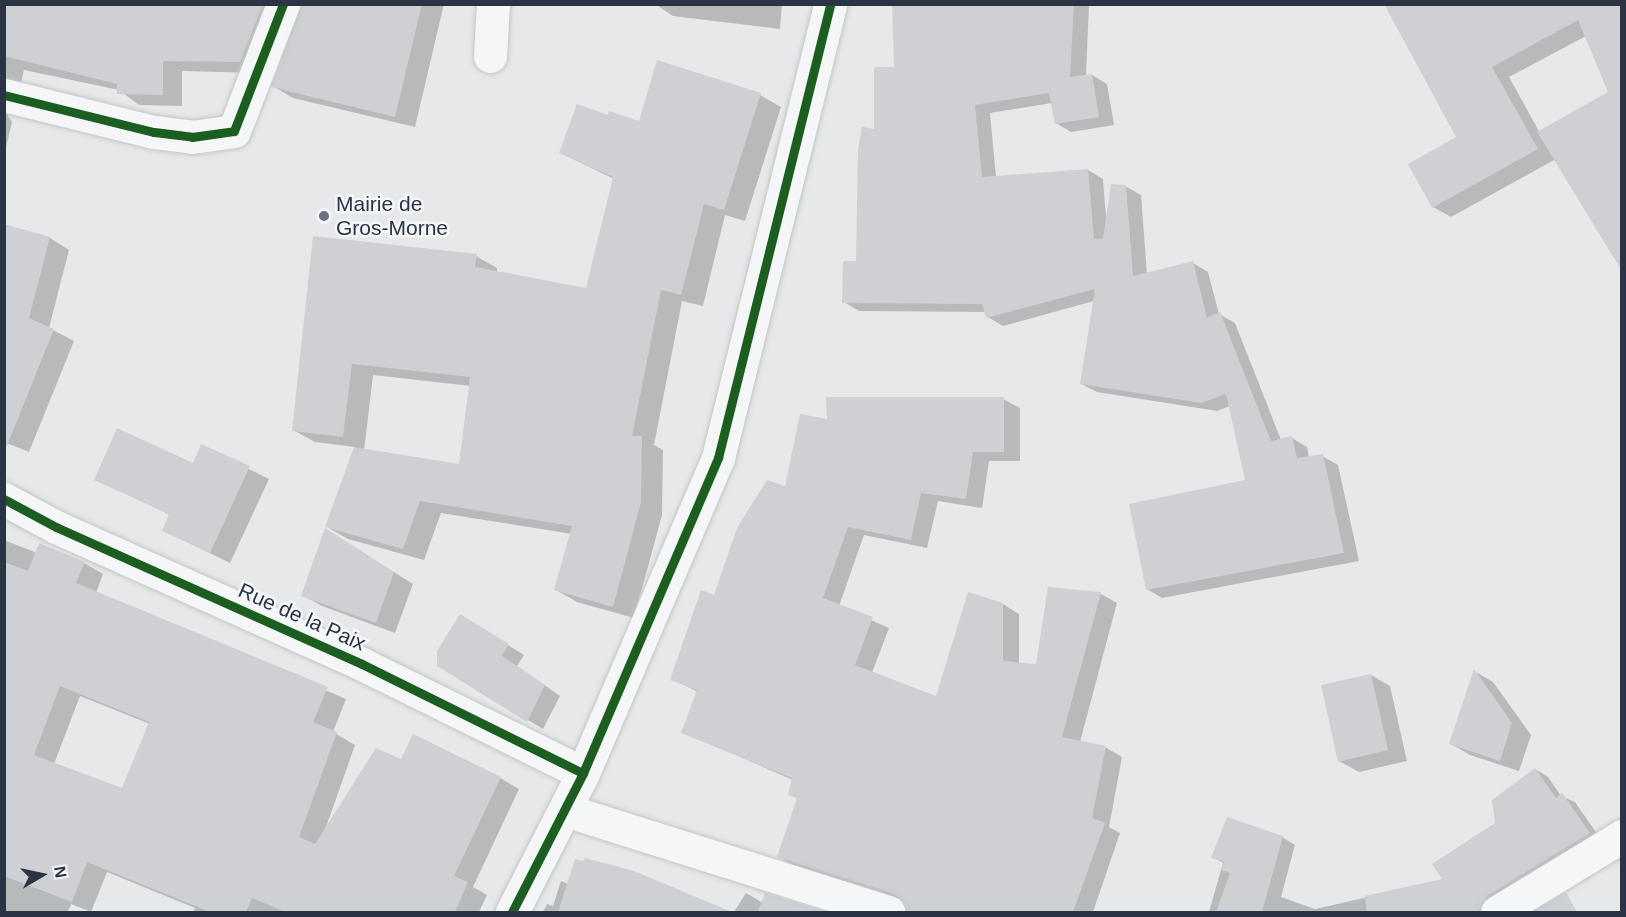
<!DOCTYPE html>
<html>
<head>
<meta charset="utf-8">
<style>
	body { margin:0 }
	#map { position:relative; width:1626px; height:917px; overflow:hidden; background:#e6e8ea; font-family:Helvetica,sans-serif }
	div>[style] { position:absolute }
	.shadow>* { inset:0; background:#0003 }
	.building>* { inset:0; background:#ced0d3 }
	.roads { filter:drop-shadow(0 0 2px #c4c6c8) drop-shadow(0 0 2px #c4c6c8) }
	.minor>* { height:33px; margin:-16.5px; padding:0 16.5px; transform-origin:16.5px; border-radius:16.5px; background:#f5f6f7 }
	.cycleway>* { height:9px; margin:-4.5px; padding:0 4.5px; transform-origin:4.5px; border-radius:4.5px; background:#1b5e20 }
	.dots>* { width:16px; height:16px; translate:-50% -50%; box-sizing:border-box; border:3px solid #f4f6f9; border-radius:50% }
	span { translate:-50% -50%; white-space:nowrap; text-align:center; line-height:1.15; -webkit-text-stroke:5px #f4f6f9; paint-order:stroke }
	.poi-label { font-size:21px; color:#2b3445 }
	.left { translate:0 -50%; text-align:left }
	.street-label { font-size:21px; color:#2b3445 }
	.frame { position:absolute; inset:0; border:6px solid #2b3445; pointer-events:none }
	.north { position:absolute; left:12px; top:845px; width:60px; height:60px; -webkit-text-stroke:4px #f4f6f9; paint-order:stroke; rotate:81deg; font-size:16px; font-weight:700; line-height:24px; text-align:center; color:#2b3445 }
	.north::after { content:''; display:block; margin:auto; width:21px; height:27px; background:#2b3445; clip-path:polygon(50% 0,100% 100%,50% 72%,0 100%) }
</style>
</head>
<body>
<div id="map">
	<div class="shadow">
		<i style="clip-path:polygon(4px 4px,288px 4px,260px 73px,182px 71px,182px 106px,139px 105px,119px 90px,24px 70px,20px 88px,5px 103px,6px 113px,12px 122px,4px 156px)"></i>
		<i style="clip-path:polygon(301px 4px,444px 4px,415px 127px,293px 98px,273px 86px)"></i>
		<i style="clip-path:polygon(655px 4px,782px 4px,780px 29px,673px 16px)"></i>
		<i style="clip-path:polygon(893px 4px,1089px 4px,1086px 76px,1092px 75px,1107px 84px,1114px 125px,1071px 132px,1056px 123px,1052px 103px,990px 113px,996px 177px,1088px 170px,1103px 179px,1106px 217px,1125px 186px,1141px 195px,1147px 274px,1193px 263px,1208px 272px,1219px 314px,1235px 323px,1281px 440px,1292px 438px,1307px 447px,1309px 458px,1322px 456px,1338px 465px,1359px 561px,1162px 598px,1147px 589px,1246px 481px,1230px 406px,1217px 411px,1097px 392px,1081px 384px,1094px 301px,1003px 326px,988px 317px,986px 312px,859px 311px,844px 302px,858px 262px,875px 131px,895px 68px)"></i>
		<i style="clip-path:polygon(evenodd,1386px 4px,1622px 4px,1622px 268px,1556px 159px,1451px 217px,1433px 207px,1458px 137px,1386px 4px,1586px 36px,1610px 92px,1540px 133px,1509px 77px,1586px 36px)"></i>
		<i style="clip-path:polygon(evenodd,760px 95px,781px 107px,745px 221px,725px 215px,703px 306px,682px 301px,654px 445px,663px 450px,662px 515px,634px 618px,577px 602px,556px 590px,572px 534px,441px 513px,424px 560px,348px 539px,327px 527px,355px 447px,315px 442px,293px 430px,314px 237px,476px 256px,497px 268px,497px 273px,587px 290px,614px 179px,561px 153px,609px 117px,640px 122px,760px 95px,373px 375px,471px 386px,460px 466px,364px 451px,373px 375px)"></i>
		<i style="clip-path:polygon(4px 226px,50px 238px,69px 250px,49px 328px,74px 341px,29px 452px,4px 442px)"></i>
		<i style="clip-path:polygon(1003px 399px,1020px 408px,1020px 461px,989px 461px,982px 508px,938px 501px,927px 548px,864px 535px,839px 606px,889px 628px,872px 673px,937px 698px,1003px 604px,1019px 614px,1019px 664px,1038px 665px,1050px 588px,1101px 594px,1117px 603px,1080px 742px,1105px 747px,1122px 757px,1109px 827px,1120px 833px,1093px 912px,907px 912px,908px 908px,900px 899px,795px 866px,779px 857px,798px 799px,789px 794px,793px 780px,683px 732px,698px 692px,672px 679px,715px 597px,828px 421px)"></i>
		<i style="clip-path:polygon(202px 446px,269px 479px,230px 563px,163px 530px,170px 515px,96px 479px,194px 465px)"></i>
		<i style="clip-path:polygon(evenodd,4px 540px,37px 553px,84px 563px,103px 574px,96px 593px,346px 699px,333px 732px,355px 745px,325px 830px,402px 761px,500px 778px,519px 789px,473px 887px,487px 895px,479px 912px,193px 912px,195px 908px,107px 872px,91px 912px,71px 904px,68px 912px,4px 912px,4px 540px,80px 696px,150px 724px,123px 790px,54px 764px,80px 696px)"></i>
		<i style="clip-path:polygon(344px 541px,413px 584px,395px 633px,322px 606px,302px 595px)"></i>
		<i style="clip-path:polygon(476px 625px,524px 655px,517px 666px,560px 696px,543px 729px,438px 665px)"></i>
		<i style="clip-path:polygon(1474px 671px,1493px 682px,1531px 735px,1519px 771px,1470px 755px,1451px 744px)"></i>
		<i style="clip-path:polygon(1371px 675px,1390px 686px,1407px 761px,1359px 772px,1339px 761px)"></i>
		<i style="clip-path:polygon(1535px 769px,1548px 777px,1561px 796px,1575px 802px,1602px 841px,1494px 912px,1209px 912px,1223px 863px,1213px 857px,1282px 837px,1295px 845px,1281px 897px,1315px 909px,1444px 880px,1497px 824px)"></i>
		<i style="clip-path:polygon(634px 872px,730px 912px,543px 912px,547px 904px,553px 906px,561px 881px,568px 884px)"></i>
		<i style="clip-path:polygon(746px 893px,763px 903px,766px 895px,822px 912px,734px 912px)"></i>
	</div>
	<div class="building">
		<i style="clip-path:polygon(4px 4px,263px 4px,240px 62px,163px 61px,163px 95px,117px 94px,117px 84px,4px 56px)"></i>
		<i style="clip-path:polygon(301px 4px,422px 4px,395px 117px,271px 87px)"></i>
		<i style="clip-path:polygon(892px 4px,1074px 4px,1070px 77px,1092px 74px,1099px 117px,1055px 124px,1049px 93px,975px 105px,982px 177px,1088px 169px,1094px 239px,1103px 239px,1111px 184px,1126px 185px,1133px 276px,1193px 261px,1207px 318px,1220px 312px,1271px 441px,1292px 436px,1297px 458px,1323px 454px,1344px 553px,1146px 590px,1129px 504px,1245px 480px,1226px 394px,1201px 403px,1080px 384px,1095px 289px,986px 318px,982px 304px,842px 303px,843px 261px,856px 261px,858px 150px,862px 127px,874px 129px,874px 67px,894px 67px)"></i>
		<i style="clip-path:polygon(1384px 4px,1622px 4px,1622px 271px,1537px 132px,1608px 92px,1578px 20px,1492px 67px,1538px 149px,1432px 208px,1408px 164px,1456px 137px)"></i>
		<i style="clip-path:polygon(657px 60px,761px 93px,724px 210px,704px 204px,681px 295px,661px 290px,632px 436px,642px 436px,641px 502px,613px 607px,554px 590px,572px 526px,420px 501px,403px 549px,325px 527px,354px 447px,459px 464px,470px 377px,352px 364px,343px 437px,292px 431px,313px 236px,477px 254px,475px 267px,586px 288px,613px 177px,559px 153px,577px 104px,608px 115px,609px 111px,639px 121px)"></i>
		<i style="clip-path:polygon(4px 224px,50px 237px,29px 318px,54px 329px,6px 448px)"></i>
		<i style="clip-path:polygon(826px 397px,1004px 397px,1004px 452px,973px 452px,966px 499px,921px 493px,911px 540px,848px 527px,823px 598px,873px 617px,855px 665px,936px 696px,968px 592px,1003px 603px,1003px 661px,1036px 664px,1048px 587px,1101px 592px,1062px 737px,1106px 746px,1092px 818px,1105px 823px,1073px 912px,906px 912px,902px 900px,894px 894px,777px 857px,797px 798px,788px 795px,792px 778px,681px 733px,697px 690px,670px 680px,701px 590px,714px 595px,737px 528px,767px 480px,785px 486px,800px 414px,827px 419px)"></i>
		<i style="clip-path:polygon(117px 428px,193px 463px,201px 444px,250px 466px,210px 553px,162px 531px,169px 514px,94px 480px)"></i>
		<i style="clip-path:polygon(325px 528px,394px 572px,376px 623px,301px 596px)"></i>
		<i style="clip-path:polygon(evenodd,39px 543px,85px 562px,76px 583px,328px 687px,313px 722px,337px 732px,299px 837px,315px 844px,376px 748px,401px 759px,413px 734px,501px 777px,454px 876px,468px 882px,455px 912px,285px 912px,252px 898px,246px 912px,210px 912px,87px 862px,72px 902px,4px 876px,4px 562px,28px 571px,39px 543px,60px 686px,149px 722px,122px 788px,34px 755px,60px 686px)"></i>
		<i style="clip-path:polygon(460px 614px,509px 644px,502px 656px,545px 685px,527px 722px,437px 666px,437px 651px)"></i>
		<i style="clip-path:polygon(1474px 669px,1512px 723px,1500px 761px,1449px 744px)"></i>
		<i style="clip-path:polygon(1371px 674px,1388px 750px,1338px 762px,1321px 685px)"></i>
		<i style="clip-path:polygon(1535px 768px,1556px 798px,1562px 793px,1590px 833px,1487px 896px,1478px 912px,1367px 912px,1365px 896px,1442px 879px,1432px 864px,1495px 823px,1492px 800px)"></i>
		<i style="clip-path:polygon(1227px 817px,1283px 836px,1262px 912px,1216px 912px,1230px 873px,1221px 870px,1224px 862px,1211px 858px)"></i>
		<i style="clip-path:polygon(585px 858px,634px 871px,732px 912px,558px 912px,575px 859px,583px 861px)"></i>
		<i style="clip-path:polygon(1566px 892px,1577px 912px,1532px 912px)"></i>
		<i style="clip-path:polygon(765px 893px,827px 912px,758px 912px)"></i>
	</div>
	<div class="roads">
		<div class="minor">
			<i style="left:490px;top:56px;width:52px;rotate:-86.7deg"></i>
			<i style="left:4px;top:95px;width:154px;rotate:13.9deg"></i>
			<i style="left:154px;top:132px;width:38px;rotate:7deg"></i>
			<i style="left:192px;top:137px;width:42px;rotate:-8.1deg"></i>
			<i style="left:234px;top:131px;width:136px;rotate:-68.9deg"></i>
			<i style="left:4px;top:499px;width:59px;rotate:28.3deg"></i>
			<i style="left:56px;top:527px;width:335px;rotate:24.1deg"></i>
			<i style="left:362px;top:664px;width:246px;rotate:26.3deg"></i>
			<i style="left:565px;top:810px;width:339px;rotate:17.5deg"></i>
			<i style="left:512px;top:912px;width:156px;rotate:-62.9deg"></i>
			<i style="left:583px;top:773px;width:343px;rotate:-66.8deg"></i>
			<i style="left:718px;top:458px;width:468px;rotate:-76.1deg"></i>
			<i style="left:1497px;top:912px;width:146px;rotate:-31.3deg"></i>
		</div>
	</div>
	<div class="cycleway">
		<i style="left:4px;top:95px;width:154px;rotate:13.9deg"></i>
		<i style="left:154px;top:132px;width:38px;rotate:7deg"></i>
		<i style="left:192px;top:137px;width:42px;rotate:-8.1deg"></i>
		<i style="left:234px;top:131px;width:136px;rotate:-68.9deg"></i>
		<i style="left:4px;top:499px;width:59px;rotate:28.3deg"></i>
		<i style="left:56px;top:527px;width:335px;rotate:24.1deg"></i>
		<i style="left:362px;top:664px;width:246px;rotate:26.3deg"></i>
		<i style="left:512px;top:912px;width:156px;rotate:-62.9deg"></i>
		<i style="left:583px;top:773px;width:343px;rotate:-66.8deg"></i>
		<i style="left:718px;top:458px;width:468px;rotate:-76.1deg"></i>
	</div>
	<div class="dots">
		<i style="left:324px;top:216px;background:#6c737f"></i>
	</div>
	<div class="poi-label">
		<span class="left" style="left:336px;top:216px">Mairie de<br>Gros-Morne</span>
	</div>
	<div class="street-label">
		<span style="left:302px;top:617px;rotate:24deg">Rue de la Paix</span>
	</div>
	<div class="frame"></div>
	<div class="north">N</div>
</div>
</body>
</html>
